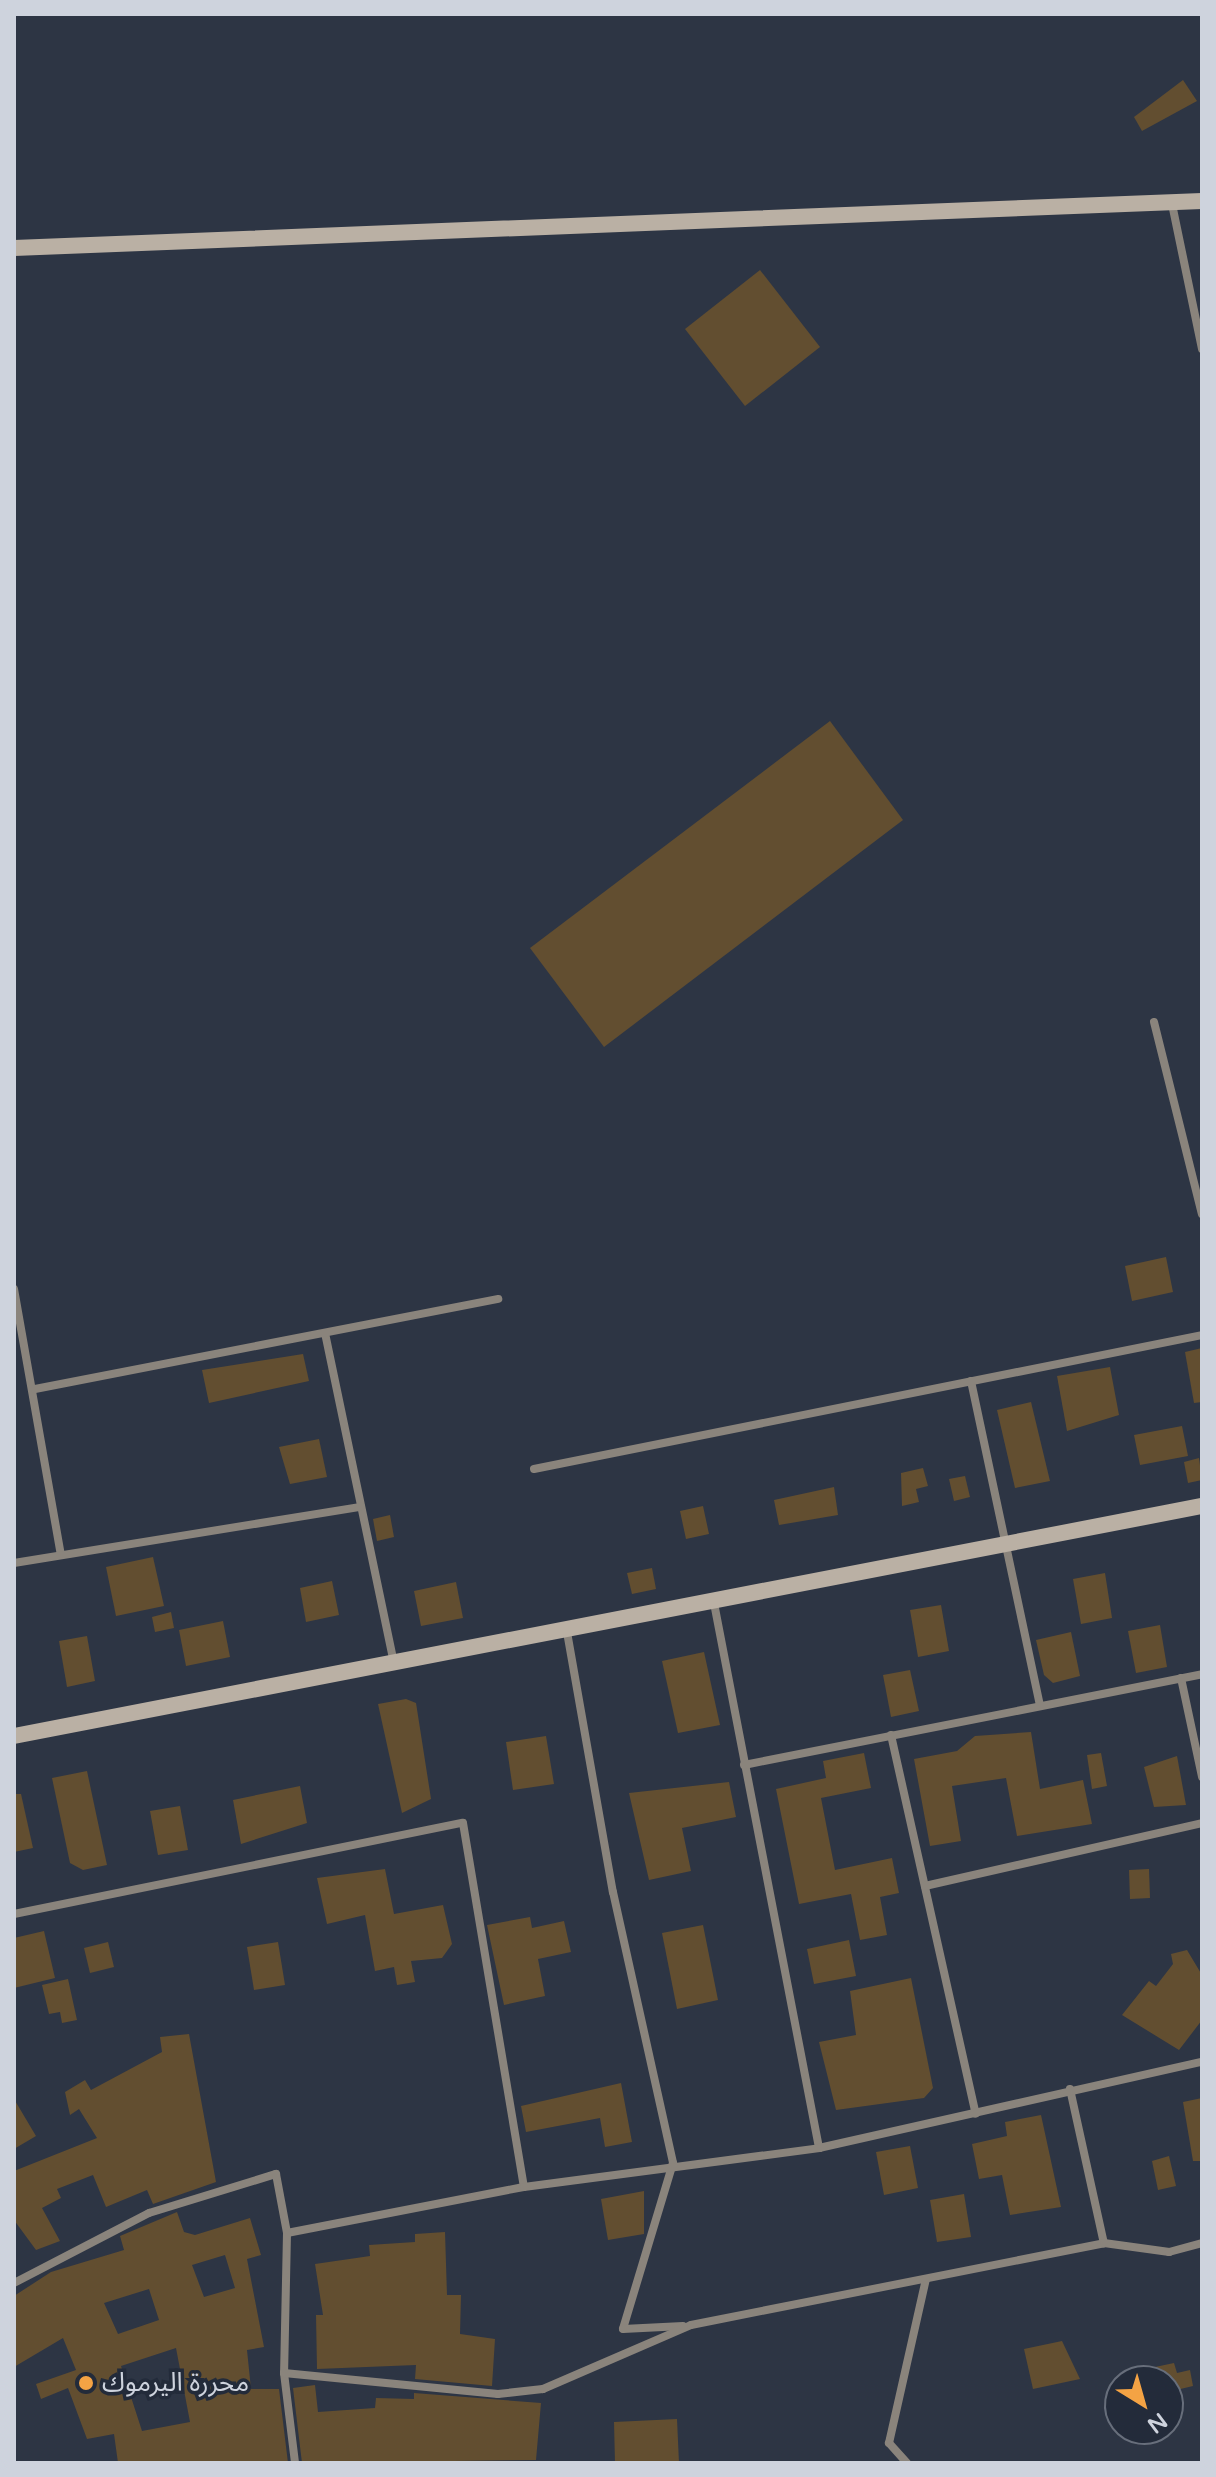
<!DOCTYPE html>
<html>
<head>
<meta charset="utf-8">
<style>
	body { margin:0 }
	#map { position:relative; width:1216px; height:2477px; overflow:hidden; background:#2d3544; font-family:"Varela Round","Noto Sans Arabic",sans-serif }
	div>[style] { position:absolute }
	.building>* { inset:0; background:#624e30 }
	.street>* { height:8px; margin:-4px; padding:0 4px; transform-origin:4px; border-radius:4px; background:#8a847c }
	.secondary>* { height:16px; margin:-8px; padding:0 8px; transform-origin:8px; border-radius:8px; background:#bab0a4 }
	.dots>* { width:22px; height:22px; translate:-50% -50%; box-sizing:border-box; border:4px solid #232b3a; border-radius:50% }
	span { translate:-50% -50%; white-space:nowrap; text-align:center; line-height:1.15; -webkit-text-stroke:7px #232b3a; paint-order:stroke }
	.poi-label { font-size:26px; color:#ced3dd }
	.left { translate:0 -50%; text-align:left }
	.frame { position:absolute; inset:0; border:16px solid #ced3dd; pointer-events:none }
	.north { position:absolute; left:1104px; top:2365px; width:80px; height:80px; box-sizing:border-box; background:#232b3a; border:2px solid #676e7b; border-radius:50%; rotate:143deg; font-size:22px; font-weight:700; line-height:32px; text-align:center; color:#ced3dd }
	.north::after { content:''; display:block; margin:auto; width:28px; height:36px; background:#f4a344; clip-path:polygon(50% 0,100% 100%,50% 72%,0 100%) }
</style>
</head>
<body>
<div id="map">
	<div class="building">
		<i style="clip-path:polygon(1183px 80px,1197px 101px,1142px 131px,1134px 117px)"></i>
		<i style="clip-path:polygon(760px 270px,820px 347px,745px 406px,685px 329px)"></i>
		<i style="clip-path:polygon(830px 721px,903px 820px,604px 1047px,530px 948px)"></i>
		<i style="clip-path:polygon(1166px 1257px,1173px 1292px,1132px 1301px,1125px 1266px)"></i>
		<i style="clip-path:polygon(1202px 1348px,1202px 1402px,1194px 1403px,1185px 1352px)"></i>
		<i style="clip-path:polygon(303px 1354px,309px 1381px,209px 1403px,202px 1370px)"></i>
		<i style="clip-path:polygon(1110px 1367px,1119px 1415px,1067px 1431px,1057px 1376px)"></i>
		<i style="clip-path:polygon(1031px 1402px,1050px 1481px,1015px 1488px,997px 1410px)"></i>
		<i style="clip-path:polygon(1182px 1426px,1188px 1456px,1140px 1465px,1134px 1435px)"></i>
		<i style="clip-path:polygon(319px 1439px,327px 1477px,290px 1484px,279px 1447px)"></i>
		<i style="clip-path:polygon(1199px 1458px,1202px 1480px,1188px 1483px,1184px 1462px)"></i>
		<i style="clip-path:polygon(923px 1468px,928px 1486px,916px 1489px,919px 1502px,902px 1506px,901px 1473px)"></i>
		<i style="clip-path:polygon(965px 1476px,970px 1497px,954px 1501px,949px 1479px)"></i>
		<i style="clip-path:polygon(834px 1487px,838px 1515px,779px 1525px,774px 1500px)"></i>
		<i style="clip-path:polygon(703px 1506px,709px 1534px,686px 1539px,680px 1511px)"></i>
		<i style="clip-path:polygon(390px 1515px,394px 1537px,377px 1541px,373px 1519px)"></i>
		<i style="clip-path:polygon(153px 1557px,164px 1606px,116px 1616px,106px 1567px)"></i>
		<i style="clip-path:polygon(652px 1568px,656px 1589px,632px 1594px,627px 1573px)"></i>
		<i style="clip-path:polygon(1105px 1573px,1112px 1618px,1081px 1624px,1073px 1579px)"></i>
		<i style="clip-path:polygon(332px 1581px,339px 1615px,306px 1622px,300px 1588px)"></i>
		<i style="clip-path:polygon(456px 1582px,463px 1618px,421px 1626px,414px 1591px)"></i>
		<i style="clip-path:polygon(941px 1605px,949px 1651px,918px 1657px,910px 1610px)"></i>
		<i style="clip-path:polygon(171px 1612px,174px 1628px,155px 1632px,152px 1617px)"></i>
		<i style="clip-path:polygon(223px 1621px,230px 1657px,186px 1666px,179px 1630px)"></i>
		<i style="clip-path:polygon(1160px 1625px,1167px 1667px,1136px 1673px,1128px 1631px)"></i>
		<i style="clip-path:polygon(1071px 1632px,1080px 1676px,1053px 1683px,1044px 1675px,1036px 1640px)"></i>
		<i style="clip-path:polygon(87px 1636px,95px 1681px,67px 1687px,59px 1641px)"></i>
		<i style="clip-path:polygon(704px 1652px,720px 1725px,678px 1733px,662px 1661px)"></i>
		<i style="clip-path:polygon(910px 1670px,919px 1711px,891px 1717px,883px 1675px)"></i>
		<i style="clip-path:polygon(406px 1699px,416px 1703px,431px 1799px,402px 1813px,378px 1704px)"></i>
		<i style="clip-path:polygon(1031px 1732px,1040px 1789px,1083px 1780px,1092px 1824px,1017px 1836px,1006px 1778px,952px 1786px,961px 1841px,930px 1846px,914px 1759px,957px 1751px,975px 1736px)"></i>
		<i style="clip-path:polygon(546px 1736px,554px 1784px,513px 1790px,506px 1742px)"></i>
		<i style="clip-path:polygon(864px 1753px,871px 1788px,821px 1798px,835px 1870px,892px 1858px,899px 1893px,880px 1897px,887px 1935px,860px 1940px,851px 1894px,799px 1904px,776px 1789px,826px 1778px,823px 1761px)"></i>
		<i style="clip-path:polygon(1101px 1753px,1107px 1786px,1092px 1789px,1087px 1755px)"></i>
		<i style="clip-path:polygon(1177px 1756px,1186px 1805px,1154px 1807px,1144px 1767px)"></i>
		<i style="clip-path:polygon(87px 1771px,107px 1865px,83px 1870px,70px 1863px,52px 1778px)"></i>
		<i style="clip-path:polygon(729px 1782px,736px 1817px,682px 1828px,691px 1871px,649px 1880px,629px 1793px)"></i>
		<i style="clip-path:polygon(300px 1786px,307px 1823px,241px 1844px,233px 1800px)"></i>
		<i style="clip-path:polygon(14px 1794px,21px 1794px,33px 1848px,14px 1852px)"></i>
		<i style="clip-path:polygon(180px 1806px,188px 1850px,158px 1855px,150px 1811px)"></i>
		<i style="clip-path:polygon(385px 1869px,394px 1914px,443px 1905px,452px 1944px,442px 1958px,411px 1961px,415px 1982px,397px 1985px,394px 1967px,375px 1971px,365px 1915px,327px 1924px,317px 1878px)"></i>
		<i style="clip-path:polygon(1149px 1869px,1150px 1898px,1130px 1899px,1129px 1870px)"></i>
		<i style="clip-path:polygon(530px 1917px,532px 1928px,564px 1921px,571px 1952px,538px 1959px,545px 1996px,504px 2005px,487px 1925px)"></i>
		<i style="clip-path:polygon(703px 1925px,718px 2000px,677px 2009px,662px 1933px)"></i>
		<i style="clip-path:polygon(44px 1931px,55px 1978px,14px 1988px,14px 1938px)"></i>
		<i style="clip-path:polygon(849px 1940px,856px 1976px,814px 1984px,807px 1949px)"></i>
		<i style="clip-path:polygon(108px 1942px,114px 1967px,90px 1973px,84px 1948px)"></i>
		<i style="clip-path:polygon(278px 1942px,285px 1985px,254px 1990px,247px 1947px)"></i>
		<i style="clip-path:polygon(1187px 1950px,1202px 1975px,1202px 2020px,1179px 2050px,1122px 2015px,1149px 1981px,1156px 1986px,1173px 1964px,1171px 1954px)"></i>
		<i style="clip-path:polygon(911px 1978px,933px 2088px,924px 2098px,836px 2110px,819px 2042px,856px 2035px,850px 1991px)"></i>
		<i style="clip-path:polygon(68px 1979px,77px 2020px,62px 2023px,60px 2012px,49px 2014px,42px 1985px)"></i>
		<i style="clip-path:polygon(189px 2034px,216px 2182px,153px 2204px,147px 2190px,106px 2207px,93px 2175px,57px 2189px,61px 2198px,42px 2208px,60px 2241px,36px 2250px,14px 2220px,14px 2171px,97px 2138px,79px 2109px,70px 2115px,65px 2092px,85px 2080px,91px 2090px,162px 2052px,160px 2037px)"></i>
		<i style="clip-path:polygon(621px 2083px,632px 2142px,605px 2147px,600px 2118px,526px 2132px,521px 2106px)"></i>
		<i style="clip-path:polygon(1202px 2098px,1202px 2161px,1193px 2161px,1183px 2102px)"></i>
		<i style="clip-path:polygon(14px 2099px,36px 2136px,14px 2149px)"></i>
		<i style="clip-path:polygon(1041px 2115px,1061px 2207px,1010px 2215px,1002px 2175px,979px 2179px,972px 2144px,1007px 2136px,1005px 2122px)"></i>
		<i style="clip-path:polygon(910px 2146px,918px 2188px,884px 2195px,876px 2152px)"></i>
		<i style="clip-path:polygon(1169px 2156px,1176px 2186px,1158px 2190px,1152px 2161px)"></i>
		<i style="clip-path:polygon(644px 2191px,644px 2234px,608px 2240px,601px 2199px)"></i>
		<i style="clip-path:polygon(964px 2194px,971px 2237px,937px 2242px,930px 2200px)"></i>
		<i style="clip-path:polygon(evenodd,177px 2212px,184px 2232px,195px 2235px,250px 2218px,261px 2255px,247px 2259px,264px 2347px,247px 2350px,251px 2389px,279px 2389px,288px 2463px,118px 2463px,114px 2434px,87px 2439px,68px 2388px,41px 2399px,36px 2384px,76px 2370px,63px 2338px,14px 2367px,14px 2296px,51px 2272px,124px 2250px,120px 2236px,177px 2212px,225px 2255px,235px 2288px,204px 2297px,192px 2265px,225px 2255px,177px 2212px,149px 2289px,159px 2320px,118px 2334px,104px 2303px,149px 2289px,177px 2212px,176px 2348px,190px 2422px,142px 2431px,121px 2366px,176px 2348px)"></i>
		<i style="clip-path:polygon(445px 2232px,447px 2295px,461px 2295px,460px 2334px,495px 2339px,492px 2386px,415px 2379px,416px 2365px,317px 2369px,316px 2315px,323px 2315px,315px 2264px,370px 2256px,369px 2245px,415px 2242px,415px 2234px)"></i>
		<i style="clip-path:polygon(1062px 2341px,1080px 2379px,1033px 2389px,1024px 2349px)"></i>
		<i style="clip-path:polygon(1174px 2363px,1177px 2373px,1190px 2370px,1193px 2386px,1168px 2392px,1168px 2381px,1158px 2381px,1155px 2367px)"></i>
		<i style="clip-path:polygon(315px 2385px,318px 2412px,375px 2408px,376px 2398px,414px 2399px,414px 2393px,541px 2403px,536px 2460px,302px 2463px,293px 2388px)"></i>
		<i style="clip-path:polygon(677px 2419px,679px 2463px,615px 2463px,614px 2422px)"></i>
	</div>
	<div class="street">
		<i style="left:1172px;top:204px;width:148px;rotate:78.3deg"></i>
		<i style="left:1154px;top:1022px;width:198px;rotate:76deg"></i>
		<i style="left:14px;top:1289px;width:266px;rotate:80deg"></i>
		<i style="left:325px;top:1333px;width:338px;rotate:78.2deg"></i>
		<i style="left:971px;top:1381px;width:332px;rotate:78deg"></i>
		<i style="left:35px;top:1389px;width:472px;rotate:-11deg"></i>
		<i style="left:534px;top:1469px;width:681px;rotate:-11.34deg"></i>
		<i style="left:14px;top:1563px;width:351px;rotate:-9.2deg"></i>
		<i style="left:714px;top:1603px;width:555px;rotate:79.09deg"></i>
		<i style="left:567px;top:1632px;width:264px;rotate:80deg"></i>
		<i style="left:613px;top:1892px;width:278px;rotate:77.5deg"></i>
		<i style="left:673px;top:2163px;width:173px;rotate:106.8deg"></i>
		<i style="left:623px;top:2329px;width:60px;rotate:-2.9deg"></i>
		<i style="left:1181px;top:1678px;width:101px;rotate:78deg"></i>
		<i style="left:891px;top:1735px;width:388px;rotate:77.4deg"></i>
		<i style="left:744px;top:1765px;width:467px;rotate:-11.2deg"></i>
		<i style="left:925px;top:1886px;width:284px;rotate:-12.8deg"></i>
		<i style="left:14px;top:1914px;width:458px;rotate:-11.5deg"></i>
		<i style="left:463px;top:1823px;width:369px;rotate:80.5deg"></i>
		<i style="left:1070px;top:2089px;width:158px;rotate:77.6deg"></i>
		<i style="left:287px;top:2233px;width:241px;rotate:-11deg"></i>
		<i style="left:524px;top:2187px;width:298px;rotate:-7.5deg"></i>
		<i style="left:819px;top:2148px;width:393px;rotate:-12.7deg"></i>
		<i style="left:14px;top:2283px;width:152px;rotate:-27.4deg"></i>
		<i style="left:149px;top:2213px;width:133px;rotate:-17.1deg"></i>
		<i style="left:276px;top:2174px;width:60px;rotate:79.4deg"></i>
		<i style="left:287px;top:2233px;width:140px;rotate:91.2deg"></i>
		<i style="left:284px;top:2373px;width:91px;rotate:83deg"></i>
		<i style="left:284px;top:2373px;width:215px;rotate:5.6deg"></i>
		<i style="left:498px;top:2394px;width:45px;rotate:-6.3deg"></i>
		<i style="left:543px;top:2389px;width:161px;rotate:-23.4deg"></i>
		<i style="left:691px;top:2325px;width:421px;rotate:-11.2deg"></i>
		<i style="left:1104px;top:2243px;width:66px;rotate:7.9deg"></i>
		<i style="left:1169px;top:2252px;width:34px;rotate:-15deg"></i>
		<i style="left:907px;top:2463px;width:27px;rotate:-132deg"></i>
		<i style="left:889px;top:2443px;width:168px;rotate:-77.3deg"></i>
	</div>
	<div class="secondary">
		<i style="left:14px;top:248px;width:1189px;rotate:-2.27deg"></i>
		<i style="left:14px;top:1736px;width:1210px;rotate:-10.96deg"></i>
	</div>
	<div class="dots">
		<i style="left:86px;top:2383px;background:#f4a344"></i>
	</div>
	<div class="poi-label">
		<span class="left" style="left:102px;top:2383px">محررة اليرموك</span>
	</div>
	<div class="frame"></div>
	<div class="north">N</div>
</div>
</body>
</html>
